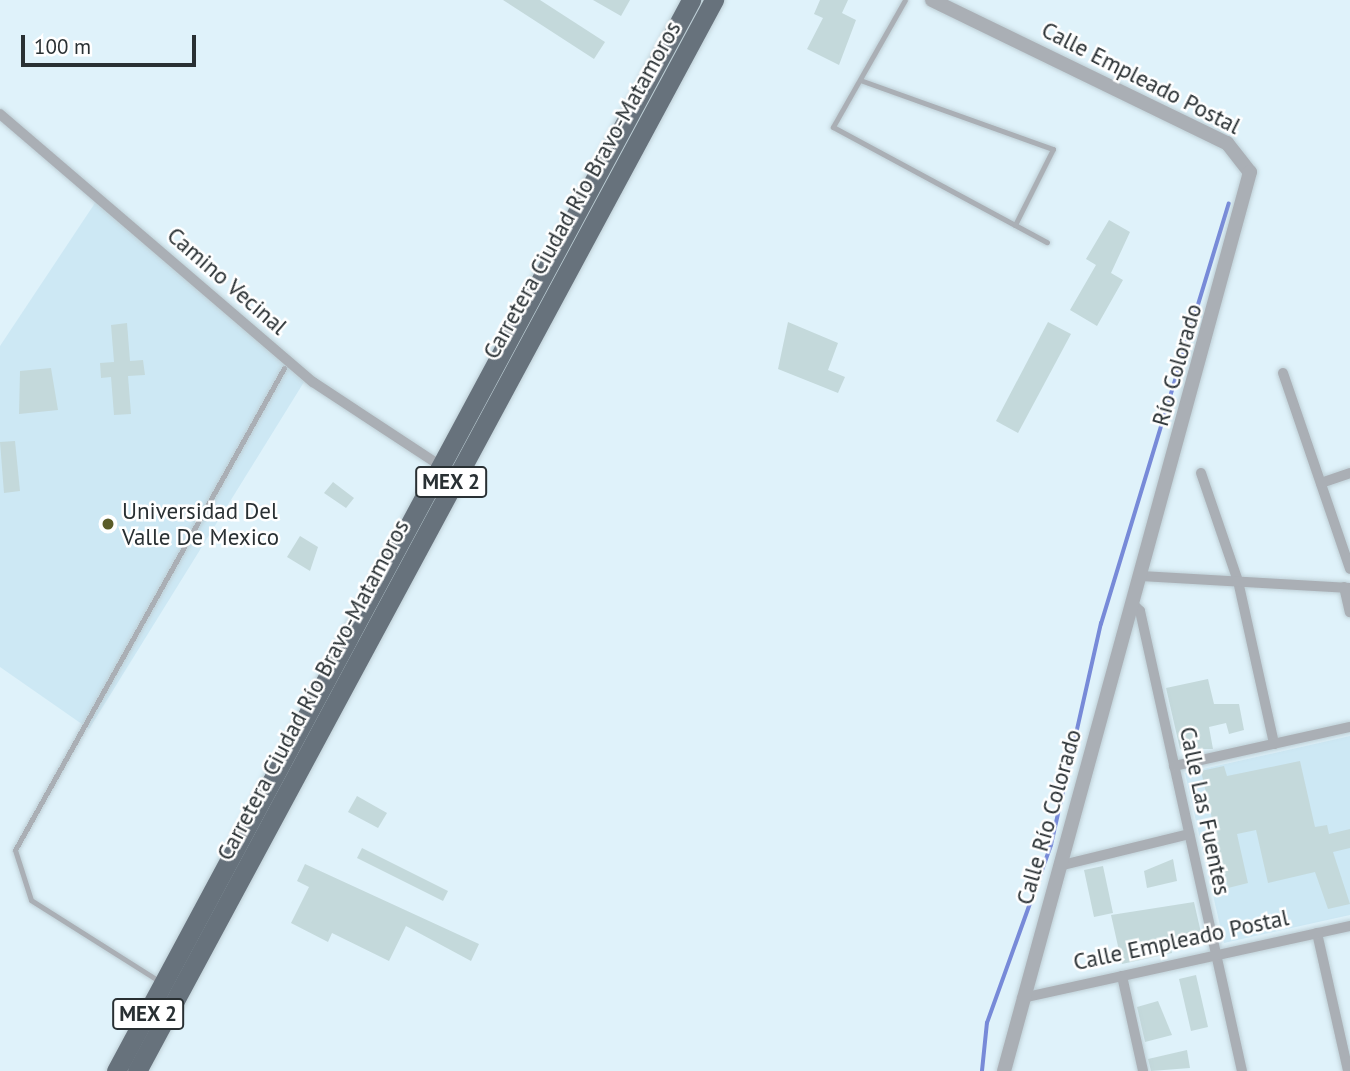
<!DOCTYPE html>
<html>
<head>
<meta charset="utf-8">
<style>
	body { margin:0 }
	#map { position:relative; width:1350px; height:1071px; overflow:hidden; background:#dff2fa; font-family:"PT Sans",sans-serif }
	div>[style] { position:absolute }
	.built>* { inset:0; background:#cde8f4 }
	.stream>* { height:3.5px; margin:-1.75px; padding:0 1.75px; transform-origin:1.75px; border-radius:1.75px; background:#778ad8 }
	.building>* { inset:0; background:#c4d9db }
	.roads { filter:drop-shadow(0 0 2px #becfd6) drop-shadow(0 0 2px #becfd6) }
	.service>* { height:5px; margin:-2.5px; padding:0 2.5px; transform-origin:2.5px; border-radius:2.5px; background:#aaafb5 }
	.minor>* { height:10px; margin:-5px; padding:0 5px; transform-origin:5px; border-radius:5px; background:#aaafb5 }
	.tertiary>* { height:14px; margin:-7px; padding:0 7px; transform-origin:7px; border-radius:7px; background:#aaafb5 }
	.trunk>* { height:19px; margin:-9.5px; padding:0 9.5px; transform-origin:9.5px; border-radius:9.5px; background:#67727c }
	.dots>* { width:19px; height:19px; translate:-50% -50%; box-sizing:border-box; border:4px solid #fff; border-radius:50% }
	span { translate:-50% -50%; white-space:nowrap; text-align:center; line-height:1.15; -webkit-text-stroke:5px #fff; paint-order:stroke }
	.shield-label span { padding:2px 5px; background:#fff; border:2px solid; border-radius:5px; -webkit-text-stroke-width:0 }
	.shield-label { font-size:21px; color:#293033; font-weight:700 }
	.street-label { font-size:23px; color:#293033 }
	.poi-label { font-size:23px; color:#293033 }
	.left { translate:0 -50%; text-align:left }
	.scale { position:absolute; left:21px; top:35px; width:175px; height:32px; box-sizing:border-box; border:4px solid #293033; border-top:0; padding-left:9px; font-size:21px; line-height:24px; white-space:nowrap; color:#293033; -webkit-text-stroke:5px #fff; paint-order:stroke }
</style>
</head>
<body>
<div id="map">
	<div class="built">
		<i style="clip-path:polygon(97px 200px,304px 382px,89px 729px,0 667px,0 346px)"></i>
		<i style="clip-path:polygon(1350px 736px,1350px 915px,1224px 943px,1185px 773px)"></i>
	</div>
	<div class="stream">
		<i style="left:982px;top:1071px;width:48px;rotate:-84.1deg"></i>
		<i style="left:987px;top:1023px;width:189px;rotate:-70.2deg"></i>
		<i style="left:1051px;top:845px;width:227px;rotate:-77.3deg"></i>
		<i style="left:1101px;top:624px;width:439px;rotate:-73.1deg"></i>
	</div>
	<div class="building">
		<i style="clip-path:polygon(503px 0,540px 0,605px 42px,594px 59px)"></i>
		<i style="clip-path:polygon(593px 0,630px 0,621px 16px)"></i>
		<i style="clip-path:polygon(820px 0,848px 0,842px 13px,856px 20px,839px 65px,807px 49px,823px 18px,814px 14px)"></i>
		<i style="clip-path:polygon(1109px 220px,1130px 232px,1111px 273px,1123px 280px,1097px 326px,1070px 310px,1096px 265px,1086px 259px)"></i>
		<i style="clip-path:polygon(788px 322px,838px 343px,828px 370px,845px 377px,838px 393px,778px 369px)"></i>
		<i style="clip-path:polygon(1048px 322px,1071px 334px,1018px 433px,996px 421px)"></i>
		<i style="clip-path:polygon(127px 323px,130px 361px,143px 360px,145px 375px,128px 376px,131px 414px,114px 415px,111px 377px,101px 378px,100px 363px,114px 362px,111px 325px)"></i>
		<i style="clip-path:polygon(51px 368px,58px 410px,19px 414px,20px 371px)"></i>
		<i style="clip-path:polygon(15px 441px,20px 491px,4px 493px,0 442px)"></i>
		<i style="clip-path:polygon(333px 482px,354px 498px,346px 508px,324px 493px)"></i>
		<i style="clip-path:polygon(300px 536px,318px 547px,310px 571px,287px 557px)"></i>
		<i style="clip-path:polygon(1208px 679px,1214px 704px,1239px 704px,1244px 730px,1229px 734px,1226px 723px,1209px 727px,1213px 749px,1180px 749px,1166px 688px)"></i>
		<i style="clip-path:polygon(1300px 761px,1315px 827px,1327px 825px,1329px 834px,1350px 829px,1350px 848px,1333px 852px,1350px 904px,1328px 909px,1315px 872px,1268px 883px,1256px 830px,1237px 834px,1248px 883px,1228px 888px,1201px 771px,1224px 766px,1227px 776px)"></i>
		<i style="clip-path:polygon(357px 796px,387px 813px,378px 828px,348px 812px)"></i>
		<i style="clip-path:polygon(362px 848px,448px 891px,443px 901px,357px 858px)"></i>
		<i style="clip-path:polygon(1173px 859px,1177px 881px,1147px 888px,1144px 871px)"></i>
		<i style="clip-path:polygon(305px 864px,479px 944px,471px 961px,406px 926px,389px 961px,332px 933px,328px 942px,291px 923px,309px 887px,297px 881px)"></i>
		<i style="clip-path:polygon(1103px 866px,1113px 913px,1094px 917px,1084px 870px)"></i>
		<i style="clip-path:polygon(1194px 902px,1202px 937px,1170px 944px,1172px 953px,1122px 964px,1111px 915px)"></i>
		<i style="clip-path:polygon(1196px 975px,1208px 1027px,1191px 1031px,1179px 979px)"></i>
		<i style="clip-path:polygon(1158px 1001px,1172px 1035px,1145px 1042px,1137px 1007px)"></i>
		<i style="clip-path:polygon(1187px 1050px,1190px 1068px,1151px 1071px,1148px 1059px)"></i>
	</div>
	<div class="roads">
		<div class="service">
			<i style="left:905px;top:0;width:146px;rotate:119.6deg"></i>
			<i style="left:833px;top:127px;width:243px;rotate:28.3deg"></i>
			<i style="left:860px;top:80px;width:205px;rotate:19.7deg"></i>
			<i style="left:1053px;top:149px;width:85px;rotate:116.6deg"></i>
			<i style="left:159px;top:981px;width:151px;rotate:-147.7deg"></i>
			<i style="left:31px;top:900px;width:52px;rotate:-107.7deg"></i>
			<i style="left:15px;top:850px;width:552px;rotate:-60.83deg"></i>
		</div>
		<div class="minor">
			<i style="left:0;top:114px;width:412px;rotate:40.6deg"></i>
			<i style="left:313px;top:382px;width:149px;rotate:33.3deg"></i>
			<i style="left:1283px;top:373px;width:207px;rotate:71.1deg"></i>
			<i style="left:1201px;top:473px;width:114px;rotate:71.1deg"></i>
			<i style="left:1238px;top:581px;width:167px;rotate:77.5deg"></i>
			<i style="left:1321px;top:483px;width:31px;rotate:-19deg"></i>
			<i style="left:1141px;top:576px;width:209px;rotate:3.3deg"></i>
			<i style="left:1344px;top:587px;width:26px;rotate:77deg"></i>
			<i style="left:1133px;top:604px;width:10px;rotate:45deg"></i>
			<i style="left:1140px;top:611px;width:471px;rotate:77.5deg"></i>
			<i style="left:1174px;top:766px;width:180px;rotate:-12.5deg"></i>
			<i style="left:1059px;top:866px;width:134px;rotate:-13.8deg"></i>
			<i style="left:1317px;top:933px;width:141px;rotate:77.3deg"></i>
			<i style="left:1122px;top:976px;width:97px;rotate:77.5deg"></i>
			<i style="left:1022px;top:998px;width:336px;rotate:-12.4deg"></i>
		</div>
		<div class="tertiary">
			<i style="left:932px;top:0;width:328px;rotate:25.9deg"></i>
			<i style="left:1227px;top:143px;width:37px;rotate:52deg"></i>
			<i style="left:1250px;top:172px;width:932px;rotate:105.3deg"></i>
		</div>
		<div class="trunk">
			<i style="left:116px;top:1071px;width:1216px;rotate:-61.77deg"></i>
			<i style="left:137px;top:1071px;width:1217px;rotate:-61.69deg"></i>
		</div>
	</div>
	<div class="dots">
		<i style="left:108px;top:524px;background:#5a5c29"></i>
	</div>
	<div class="shield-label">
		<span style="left:451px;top:482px">MEX 2</span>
		<span style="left:148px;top:1014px">MEX 2</span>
	</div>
	<div class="street-label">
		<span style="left:1141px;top:78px;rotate:27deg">Calle Empleado Postal</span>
		<span style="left:582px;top:190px;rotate:-61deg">Carretera Ciudad Río Bravo-Matamoros</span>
		<span style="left:227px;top:281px;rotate:41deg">Camino Vecinal</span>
		<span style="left:1177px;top:365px;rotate:-74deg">Río Colorado</span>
		<span style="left:313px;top:690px;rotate:-62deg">Carretera Ciudad Río Bravo-Matamoros</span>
		<span style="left:1205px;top:811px;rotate:78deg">Calle Las Fuentes</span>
		<span style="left:1049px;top:817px;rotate:-74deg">Calle Río Colorado</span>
		<span style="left:1181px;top:940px;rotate:-12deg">Calle Empleado Postal</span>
	</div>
	<div class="poi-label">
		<span class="left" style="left:122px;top:524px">Universidad Del<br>Valle De Mexico</span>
	</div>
	<div class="scale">100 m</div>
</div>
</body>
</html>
